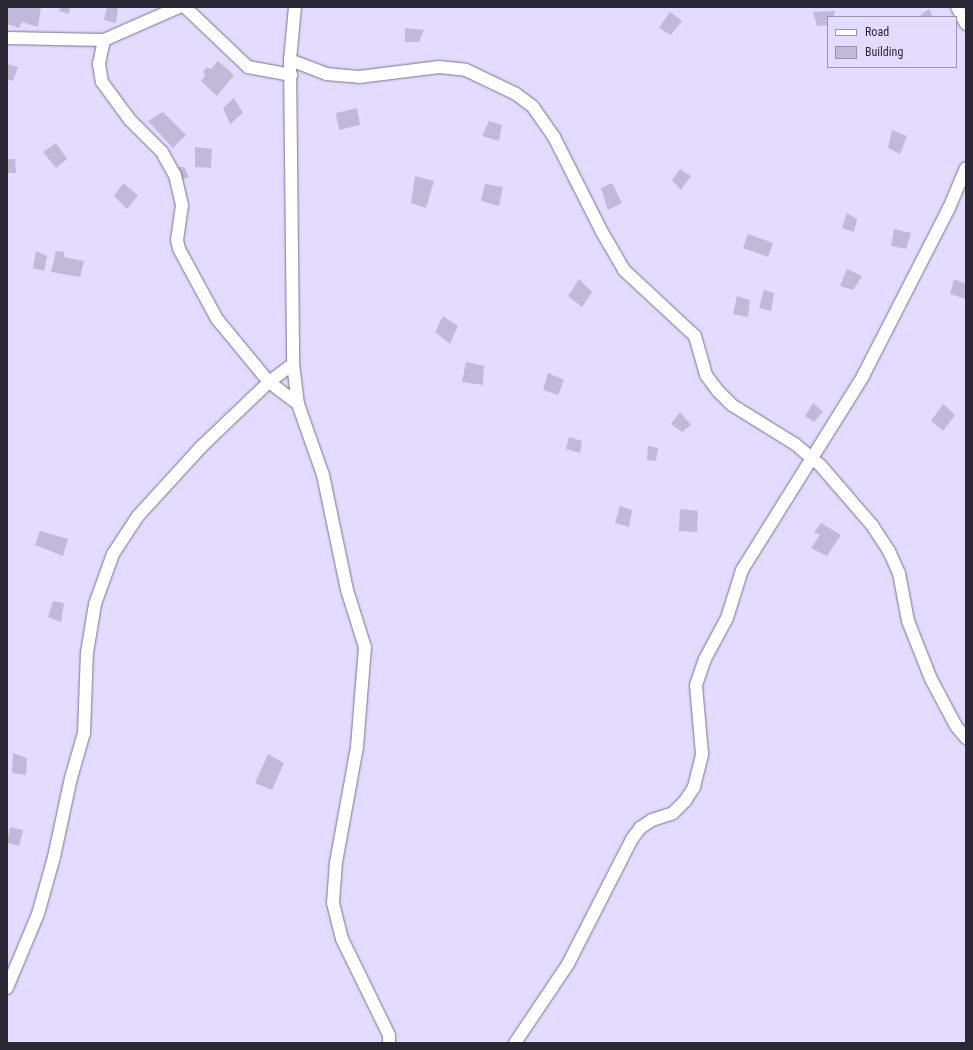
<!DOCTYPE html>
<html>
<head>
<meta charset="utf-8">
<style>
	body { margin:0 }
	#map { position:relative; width:973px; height:1050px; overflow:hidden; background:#e3dcfe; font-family:"Roboto Condensed",sans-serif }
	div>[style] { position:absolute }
	.building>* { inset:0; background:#c0b9da }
	.roads { filter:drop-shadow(0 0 1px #797391) drop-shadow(0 0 1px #797391) }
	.street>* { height:12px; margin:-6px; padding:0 6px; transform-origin:6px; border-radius:6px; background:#fff }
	span { translate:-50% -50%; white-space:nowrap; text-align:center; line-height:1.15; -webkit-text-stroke:4px #e3dcfe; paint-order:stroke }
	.frame { position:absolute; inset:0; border:8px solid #2a2835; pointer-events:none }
	.legend { position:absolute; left:827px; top:16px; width:130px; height:52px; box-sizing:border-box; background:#e3dcfe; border:1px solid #9994ae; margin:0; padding:5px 7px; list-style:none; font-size:12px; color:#2a2835 }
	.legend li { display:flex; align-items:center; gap:8px; height:20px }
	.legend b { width:20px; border:1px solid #9994ae }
</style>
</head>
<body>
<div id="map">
	<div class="building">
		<i style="clip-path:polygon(8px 7px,41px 7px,38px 27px,22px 22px,19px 28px,7px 24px)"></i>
		<i style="clip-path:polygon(60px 7px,70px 7px,69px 14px,59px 11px)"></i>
		<i style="clip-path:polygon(107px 7px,118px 7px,116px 23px,104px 20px)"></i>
		<i style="clip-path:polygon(929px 9px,933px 17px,918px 17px)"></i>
		<i style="clip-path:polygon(835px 11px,834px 17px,828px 17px,828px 25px,817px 26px,813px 12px)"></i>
		<i style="clip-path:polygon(670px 12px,682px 21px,671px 35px,659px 28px)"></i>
		<i style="clip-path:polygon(405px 28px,424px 30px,419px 42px,405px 42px)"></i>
		<i style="clip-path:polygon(218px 61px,234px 75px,217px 96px,201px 81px,205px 76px,203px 71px,207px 67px,211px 69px)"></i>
		<i style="clip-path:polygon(7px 64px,18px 67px,13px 81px,7px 79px)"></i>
		<i style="clip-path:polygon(234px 98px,243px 113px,230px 124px,223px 108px)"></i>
		<i style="clip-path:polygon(357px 108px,360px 125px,339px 130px,336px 113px)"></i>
		<i style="clip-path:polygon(163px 112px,186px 135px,173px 148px,148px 121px)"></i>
		<i style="clip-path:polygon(489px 121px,502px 125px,499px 141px,482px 136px)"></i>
		<i style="clip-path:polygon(892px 130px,907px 136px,900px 154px,888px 148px)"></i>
		<i style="clip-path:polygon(56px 143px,67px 159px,56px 168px,43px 152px)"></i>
		<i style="clip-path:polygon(195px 147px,212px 149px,211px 168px,195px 167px)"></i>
		<i style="clip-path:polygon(7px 159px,15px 159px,16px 173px,7px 173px)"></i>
		<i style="clip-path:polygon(176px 167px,184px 167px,189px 177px,178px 181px)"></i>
		<i style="clip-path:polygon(680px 169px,691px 176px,681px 190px,672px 180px)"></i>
		<i style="clip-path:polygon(415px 176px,434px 181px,426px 208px,411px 203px)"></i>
		<i style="clip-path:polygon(123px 183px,138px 195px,127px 209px,114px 196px)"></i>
		<i style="clip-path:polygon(612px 183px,622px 203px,608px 210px,601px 188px)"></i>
		<i style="clip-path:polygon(485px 184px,503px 187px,499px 206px,481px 201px)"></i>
		<i style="clip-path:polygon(847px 213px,857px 219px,854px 232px,842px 228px)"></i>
		<i style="clip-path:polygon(894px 229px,911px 233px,906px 249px,891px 246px)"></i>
		<i style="clip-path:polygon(748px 234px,773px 243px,768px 257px,743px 248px)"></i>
		<i style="clip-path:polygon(36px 251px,47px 256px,44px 271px,33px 268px)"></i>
		<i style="clip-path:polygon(56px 251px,64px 252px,64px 257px,84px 261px,80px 277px,51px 272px)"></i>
		<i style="clip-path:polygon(847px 269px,862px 276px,853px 290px,840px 286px)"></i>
		<i style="clip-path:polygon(579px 279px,592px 292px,582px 307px,568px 296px)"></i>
		<i style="clip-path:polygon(954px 279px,966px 284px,966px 299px,950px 294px)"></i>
		<i style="clip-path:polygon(764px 290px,774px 293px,771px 311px,759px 308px)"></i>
		<i style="clip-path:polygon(737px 296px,750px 300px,748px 317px,733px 314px)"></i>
		<i style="clip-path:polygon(443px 316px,458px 326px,450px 344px,435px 332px)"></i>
		<i style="clip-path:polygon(466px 362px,484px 366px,483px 385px,462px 382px)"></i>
		<i style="clip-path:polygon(548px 373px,564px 380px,558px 395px,543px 390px)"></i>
		<i style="clip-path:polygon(813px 403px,823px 412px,814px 422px,805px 416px)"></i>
		<i style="clip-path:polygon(943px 404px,955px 415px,943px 431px,931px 421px)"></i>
		<i style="clip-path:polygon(680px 412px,691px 425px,682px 432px,671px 424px)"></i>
		<i style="clip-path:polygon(569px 437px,582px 441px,580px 453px,566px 449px)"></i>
		<i style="clip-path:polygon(648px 446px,658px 448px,656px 461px,647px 460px)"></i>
		<i style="clip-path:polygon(620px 506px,632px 510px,629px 527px,615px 523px)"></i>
		<i style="clip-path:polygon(680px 509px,698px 511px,697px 532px,679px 531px)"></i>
		<i style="clip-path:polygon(821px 523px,841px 535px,827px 556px,811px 548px,820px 535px,814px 532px)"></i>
		<i style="clip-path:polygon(40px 531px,68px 539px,63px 556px,35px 545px)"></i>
		<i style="clip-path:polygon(53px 601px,64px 603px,61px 622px,48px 617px)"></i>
		<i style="clip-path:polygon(13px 753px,27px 758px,26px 775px,12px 773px)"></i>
		<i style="clip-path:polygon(268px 754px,284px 763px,272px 790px,255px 783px)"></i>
		<i style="clip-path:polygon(10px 827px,23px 830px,19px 846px,7px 843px)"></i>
	</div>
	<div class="roads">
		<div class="street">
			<i style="left:185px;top:7px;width:87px;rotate:43.6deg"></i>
			<i style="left:248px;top:67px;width:44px;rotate:10.5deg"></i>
			<i style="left:295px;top:7px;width:53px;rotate:95.4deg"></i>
			<i style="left:290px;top:60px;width:304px;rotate:89.4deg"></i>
			<i style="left:293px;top:364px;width:40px;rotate:82.9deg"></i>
			<i style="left:298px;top:404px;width:75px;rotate:70.6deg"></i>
			<i style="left:323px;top:475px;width:117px;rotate:78.2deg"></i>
			<i style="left:347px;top:590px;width:60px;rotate:72.5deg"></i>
			<i style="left:365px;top:647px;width:100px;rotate:94.6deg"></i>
			<i style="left:357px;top:747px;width:117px;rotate:100.3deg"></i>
			<i style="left:336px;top:862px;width:41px;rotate:94.2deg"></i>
			<i style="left:333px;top:903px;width:37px;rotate:76deg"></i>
			<i style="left:342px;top:939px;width:107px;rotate:63.9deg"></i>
			<i style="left:389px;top:1035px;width:8px;rotate:90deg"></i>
			<i style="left:957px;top:7px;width:19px;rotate:62deg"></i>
			<i style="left:7px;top:38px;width:97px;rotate:1.2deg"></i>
			<i style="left:104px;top:40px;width:82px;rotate:-23.7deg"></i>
			<i style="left:104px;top:40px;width:25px;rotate:102deg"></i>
			<i style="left:99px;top:64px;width:18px;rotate:81deg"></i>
			<i style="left:102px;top:82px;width:47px;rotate:53.6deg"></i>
			<i style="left:130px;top:120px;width:45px;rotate:45deg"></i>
			<i style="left:162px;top:152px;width:26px;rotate:61deg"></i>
			<i style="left:175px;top:175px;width:31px;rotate:77deg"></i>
			<i style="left:182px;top:205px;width:35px;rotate:98deg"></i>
			<i style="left:177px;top:240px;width:9px;rotate:77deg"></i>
			<i style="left:179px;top:249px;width:80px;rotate:61.5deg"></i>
			<i style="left:217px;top:319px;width:82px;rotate:50.5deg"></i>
			<i style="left:269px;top:382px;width:36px;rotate:37deg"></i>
			<i style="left:290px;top:60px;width:39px;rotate:21deg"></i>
			<i style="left:326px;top:74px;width:33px;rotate:5deg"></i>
			<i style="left:359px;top:77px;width:81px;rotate:-7.1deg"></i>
			<i style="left:439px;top:67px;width:27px;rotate:6deg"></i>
			<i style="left:466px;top:70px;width:55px;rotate:25.6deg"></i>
			<i style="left:516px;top:94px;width:21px;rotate:37deg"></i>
			<i style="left:533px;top:107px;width:37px;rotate:55deg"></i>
			<i style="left:554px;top:137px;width:106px;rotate:63.2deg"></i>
			<i style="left:602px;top:232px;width:44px;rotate:59.9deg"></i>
			<i style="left:624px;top:270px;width:97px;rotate:42.9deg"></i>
			<i style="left:695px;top:336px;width:41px;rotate:74.2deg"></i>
			<i style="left:706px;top:375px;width:21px;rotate:53deg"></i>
			<i style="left:719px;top:392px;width:18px;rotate:45deg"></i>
			<i style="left:732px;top:405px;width:74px;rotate:31.8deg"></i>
			<i style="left:795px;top:444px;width:34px;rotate:40deg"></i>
			<i style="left:821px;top:466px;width:78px;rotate:49.2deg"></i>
			<i style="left:872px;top:525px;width:31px;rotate:57deg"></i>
			<i style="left:889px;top:551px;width:24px;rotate:66deg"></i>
			<i style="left:899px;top:573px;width:49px;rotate:79.4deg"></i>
			<i style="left:908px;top:621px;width:62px;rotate:68.4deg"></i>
			<i style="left:931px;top:679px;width:53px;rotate:62deg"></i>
			<i style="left:956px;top:726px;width:16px;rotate:50deg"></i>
			<i style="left:7px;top:988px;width:80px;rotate:-67.3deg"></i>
			<i style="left:38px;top:914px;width:59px;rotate:-74.3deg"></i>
			<i style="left:54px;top:857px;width:81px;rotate:-77.9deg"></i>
			<i style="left:71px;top:778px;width:47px;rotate:-73.9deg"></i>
			<i style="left:84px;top:733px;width:80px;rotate:-87.9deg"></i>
			<i style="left:87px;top:653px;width:50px;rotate:-80.7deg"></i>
			<i style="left:95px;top:604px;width:53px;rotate:-70.2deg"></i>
			<i style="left:113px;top:554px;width:45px;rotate:-56.7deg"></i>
			<i style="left:138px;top:516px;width:95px;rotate:-47.6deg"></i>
			<i style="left:202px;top:446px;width:93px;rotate:-43.7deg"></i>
			<i style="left:269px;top:382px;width:30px;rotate:-37deg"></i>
			<i style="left:515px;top:1043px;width:95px;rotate:-56.1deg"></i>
			<i style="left:568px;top:964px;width:140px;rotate:-62.9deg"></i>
			<i style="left:632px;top:839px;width:14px;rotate:-54deg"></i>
			<i style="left:640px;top:828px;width:14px;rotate:-34deg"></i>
			<i style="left:652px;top:820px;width:22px;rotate:-18deg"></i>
			<i style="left:673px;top:813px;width:17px;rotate:-45deg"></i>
			<i style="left:685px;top:801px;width:17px;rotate:-57deg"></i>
			<i style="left:694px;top:787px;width:34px;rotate:-76deg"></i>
			<i style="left:702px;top:754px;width:69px;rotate:-95deg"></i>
			<i style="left:696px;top:685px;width:28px;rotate:-71deg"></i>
			<i style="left:705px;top:659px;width:47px;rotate:-61.8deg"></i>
			<i style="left:727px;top:618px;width:50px;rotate:-72.6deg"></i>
			<i style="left:742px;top:570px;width:229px;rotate:-58deg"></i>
			<i style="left:863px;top:376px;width:189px;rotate:-62.9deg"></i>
			<i style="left:949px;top:208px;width:43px;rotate:-67deg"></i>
		</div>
	</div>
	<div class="frame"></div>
	<ul class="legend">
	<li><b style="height:5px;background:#fff"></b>Road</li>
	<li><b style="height:11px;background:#c0b9da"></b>Building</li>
	</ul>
</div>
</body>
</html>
